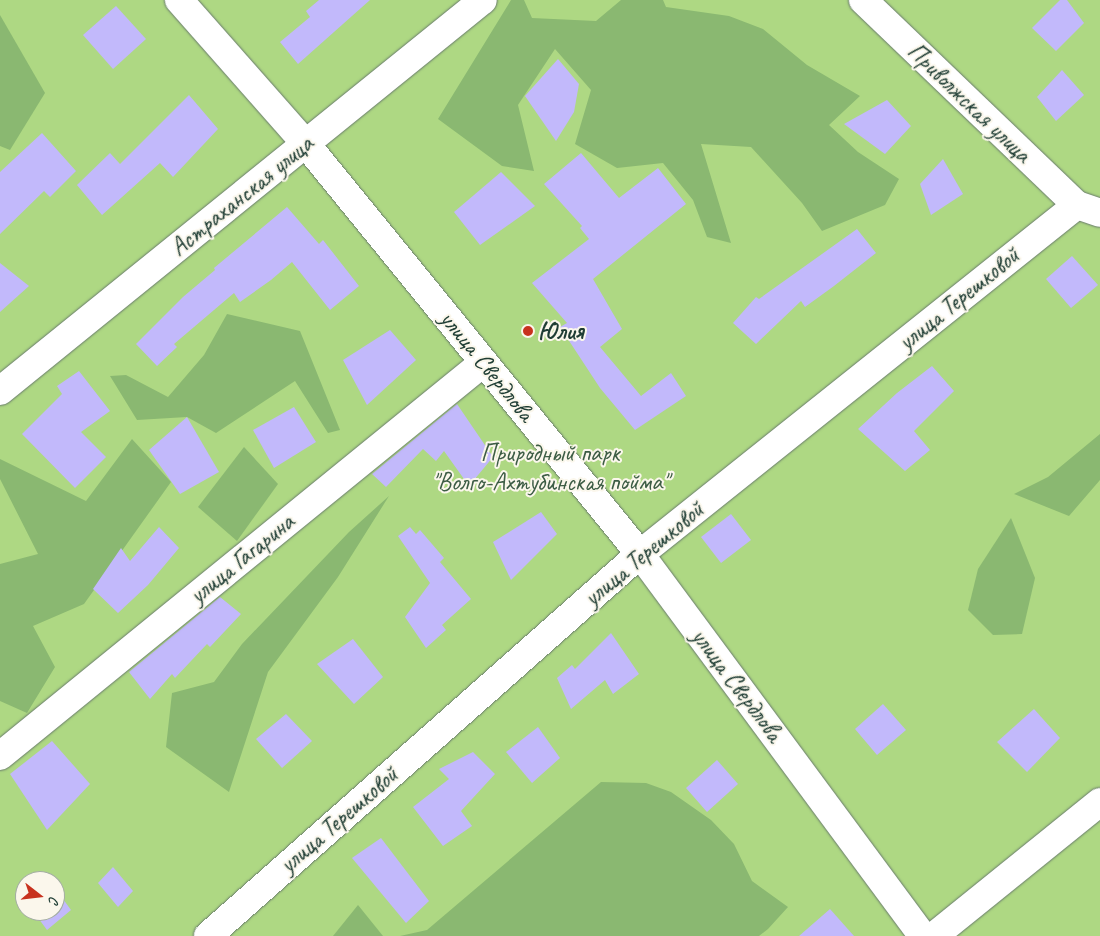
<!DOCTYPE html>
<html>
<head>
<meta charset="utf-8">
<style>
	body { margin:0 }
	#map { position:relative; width:1100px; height:936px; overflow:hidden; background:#f1ebd3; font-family:Caveat,sans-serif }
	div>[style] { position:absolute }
	.green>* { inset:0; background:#aed883 }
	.forest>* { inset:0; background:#8ab871 }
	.building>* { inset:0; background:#c2b9fb }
	.roads { filter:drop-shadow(0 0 1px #687a6c) drop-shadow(0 0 1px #687a6c) }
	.minor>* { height:28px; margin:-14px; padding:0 14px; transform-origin:14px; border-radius:14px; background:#fff }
	.dots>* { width:14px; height:14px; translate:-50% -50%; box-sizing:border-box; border:2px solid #fbf7ec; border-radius:50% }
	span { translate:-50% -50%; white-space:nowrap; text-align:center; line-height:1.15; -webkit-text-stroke:4px #fbf7ec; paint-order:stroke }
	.street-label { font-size:25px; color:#1f3d34 }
	.poi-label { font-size:25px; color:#1f3d34; font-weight:700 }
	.left { translate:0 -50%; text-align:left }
	.park-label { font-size:25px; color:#3c5c44 }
	.north { position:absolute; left:15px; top:871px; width:50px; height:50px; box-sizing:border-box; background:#fbf7ec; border:1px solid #a3ada2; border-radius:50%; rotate:106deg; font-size:14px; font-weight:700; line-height:20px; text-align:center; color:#1f3d34 }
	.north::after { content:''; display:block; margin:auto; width:18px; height:22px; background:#c8321e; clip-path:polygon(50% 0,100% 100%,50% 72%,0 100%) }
</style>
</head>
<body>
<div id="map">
	<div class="green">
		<i style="clip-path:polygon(evenodd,0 0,1100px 0,1100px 936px,0 936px,0 0,25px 881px,55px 881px,55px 911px,25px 911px,25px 881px)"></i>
	</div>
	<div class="forest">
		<i style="clip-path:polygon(511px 0,524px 0,532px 18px,596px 21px,621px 0,663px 0,666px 7px,729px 16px,763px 29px,807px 65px,860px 96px,829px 125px,858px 152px,899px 179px,885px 205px,822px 231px,802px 203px,751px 147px,701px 144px,731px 243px,707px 237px,693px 200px,663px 163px,617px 168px,575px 144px,591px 90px,555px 49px,518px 105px,534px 171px,502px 166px,438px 119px)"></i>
		<i style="clip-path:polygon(0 15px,45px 93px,10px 150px,0 146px)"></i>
		<i style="clip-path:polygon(227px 314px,300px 331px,340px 430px,328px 433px,295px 381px,216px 433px,187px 417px,137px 420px,110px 376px,126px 375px,168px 397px,204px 355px)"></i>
		<i style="clip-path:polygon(1100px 434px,1100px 480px,1069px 516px,1014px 494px,1048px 477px)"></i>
		<i style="clip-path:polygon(132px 439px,171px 482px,84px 604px,33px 626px,55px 667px,27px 713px,0 701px,0 564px,38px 554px,0 479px,0 459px,86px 501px)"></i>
		<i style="clip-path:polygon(244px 447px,278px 484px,237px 541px,198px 507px)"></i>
		<i style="clip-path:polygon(389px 496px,338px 577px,268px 672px,229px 792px,166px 747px,172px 693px,214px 682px,242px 644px,349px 532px)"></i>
		<i style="clip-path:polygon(1011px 518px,1035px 578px,1022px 634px,993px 635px,968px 610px,978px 569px)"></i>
		<i style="clip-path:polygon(601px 782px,646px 783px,671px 792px,711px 820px,734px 844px,752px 881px,788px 907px,768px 929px,759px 936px,400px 936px,427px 930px)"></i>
		<i style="clip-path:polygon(358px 905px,383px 936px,333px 936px)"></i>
	</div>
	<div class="building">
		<i style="clip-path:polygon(319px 0,370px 0,298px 64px,280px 42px,310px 17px,306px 11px)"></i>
		<i style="clip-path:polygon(1060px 0,1067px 0,1084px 23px,1056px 51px,1032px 28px)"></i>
		<i style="clip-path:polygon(116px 6px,146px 39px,113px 69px,83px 35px)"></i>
		<i style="clip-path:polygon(558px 59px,579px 84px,574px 112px,556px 141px,525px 96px)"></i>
		<i style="clip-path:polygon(1062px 70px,1084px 95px,1056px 121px,1037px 97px)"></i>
		<i style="clip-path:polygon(189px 95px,218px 129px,173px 177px,160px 163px,102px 215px,77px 185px,110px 153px,120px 164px)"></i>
		<i style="clip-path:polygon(887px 100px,911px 126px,885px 154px,844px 124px)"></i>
		<i style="clip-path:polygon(42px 133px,76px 171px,50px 197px,44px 191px,0 234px,0 172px)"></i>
		<i style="clip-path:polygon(581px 153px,619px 198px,658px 168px,686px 204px,593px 279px,622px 329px,600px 347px,641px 396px,671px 373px,686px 396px,635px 430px,600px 388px,560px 327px,567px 323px,532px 283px,589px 239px,580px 228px,582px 226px,544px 184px)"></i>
		<i style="clip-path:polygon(943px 159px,963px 194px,931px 215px,920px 184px)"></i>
		<i style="clip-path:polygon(501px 172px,535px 206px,480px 245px,454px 212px)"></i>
		<i style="clip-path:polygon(287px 207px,319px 244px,323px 240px,359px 286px,330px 310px,292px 262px,271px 280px,240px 302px,234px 293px,174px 344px,177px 347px,157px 366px,136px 344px,183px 297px,215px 270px,214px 268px)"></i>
		<i style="clip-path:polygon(857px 229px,876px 253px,834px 286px,805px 307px,801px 301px,756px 344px,733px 323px,756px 297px,759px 299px)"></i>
		<i style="clip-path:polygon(1072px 256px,1098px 285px,1071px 308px,1046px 279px)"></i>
		<i style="clip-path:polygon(0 263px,29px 286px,0 312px)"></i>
		<i style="clip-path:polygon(390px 330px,416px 360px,367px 405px,343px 360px)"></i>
		<i style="clip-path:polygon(932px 366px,954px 391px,914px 431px,930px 450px,905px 471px,858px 429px,897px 393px)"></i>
		<i style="clip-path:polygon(79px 371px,110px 411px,81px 432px,106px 457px,75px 488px,22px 434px,62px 394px,57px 386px)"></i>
		<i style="clip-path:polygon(457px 404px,493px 457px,469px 486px,444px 451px,436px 461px,423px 449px,386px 487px,372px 474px)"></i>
		<i style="clip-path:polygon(294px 407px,316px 442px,274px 468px,253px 430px)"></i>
		<i style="clip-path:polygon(187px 417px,219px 472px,180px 494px,149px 450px)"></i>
		<i style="clip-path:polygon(541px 512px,557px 534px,511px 580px,493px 542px)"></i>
		<i style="clip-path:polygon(731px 514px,751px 540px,721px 563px,701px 537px)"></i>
		<i style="clip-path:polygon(159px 527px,179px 548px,148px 585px,118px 613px,93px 589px,121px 548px,130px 561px)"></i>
		<i style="clip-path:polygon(410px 527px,416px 534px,420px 530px,444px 558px,440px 562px,471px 599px,442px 625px,446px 630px,426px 648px,405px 617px,430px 583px,398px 536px)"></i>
		<i style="clip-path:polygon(220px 597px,241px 614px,210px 647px,207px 644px,175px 678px,172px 674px,150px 699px,129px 672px)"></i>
		<i style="clip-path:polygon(611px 633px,639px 674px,613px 694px,605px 680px,571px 709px,557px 678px,572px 665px,575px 669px)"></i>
		<i style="clip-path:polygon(353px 639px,383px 677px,354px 704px,317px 664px)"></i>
		<i style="clip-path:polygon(883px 704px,906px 730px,877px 755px,855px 729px)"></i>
		<i style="clip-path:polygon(1034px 709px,1060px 738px,1027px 772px,997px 742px)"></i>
		<i style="clip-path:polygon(286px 714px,312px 741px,282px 768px,256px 739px)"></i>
		<i style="clip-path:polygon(538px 727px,560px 758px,532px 783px,506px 752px)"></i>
		<i style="clip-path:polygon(52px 741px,90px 784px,47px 830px,10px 774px)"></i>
		<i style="clip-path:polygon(473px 752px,495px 774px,461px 811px,472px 826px,443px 846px,413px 807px,449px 779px,439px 769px)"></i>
		<i style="clip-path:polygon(717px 760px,738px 784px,707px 812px,686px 788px)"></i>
		<i style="clip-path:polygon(381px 838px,429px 901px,406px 923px,352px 858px)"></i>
		<i style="clip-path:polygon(113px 867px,133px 891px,118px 907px,98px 883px)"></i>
		<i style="clip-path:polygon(55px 888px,71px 910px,47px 930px,33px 911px,55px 911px)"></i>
		<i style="clip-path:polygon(830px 909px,854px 936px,799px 936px)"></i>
	</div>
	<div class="roads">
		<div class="minor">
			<i style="left:179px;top:0;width:192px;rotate:48.6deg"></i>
			<i style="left:306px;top:144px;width:529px;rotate:50.83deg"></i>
			<i style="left:640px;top:554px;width:475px;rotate:53.5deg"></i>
			<i style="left:863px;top:0;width:296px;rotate:43.8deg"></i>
			<i style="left:0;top:391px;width:621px;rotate:-38.99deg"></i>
			<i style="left:0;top:756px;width:624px;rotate:-39.15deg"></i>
			<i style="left:208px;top:936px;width:577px;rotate:-41.49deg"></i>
			<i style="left:640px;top:554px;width:559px;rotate:-38.61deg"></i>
			<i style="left:1077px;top:205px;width:24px;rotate:19deg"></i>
			<i style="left:934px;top:936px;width:213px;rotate:-38.9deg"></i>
		</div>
	</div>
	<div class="dots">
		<i style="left:528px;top:331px;background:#c8321e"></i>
	</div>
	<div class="street-label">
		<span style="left:969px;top:103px;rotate:44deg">Приволжская улица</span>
		<span style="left:242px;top:196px;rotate:-39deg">Астраханская улица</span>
		<span style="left:959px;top:299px;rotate:-39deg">улица Терешковой</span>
		<span style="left:487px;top:366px;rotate:51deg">улица Свердлова</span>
		<span style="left:644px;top:554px;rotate:-40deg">улица Терешковой</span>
		<span style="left:242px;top:559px;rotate:-39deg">улица Гагарина</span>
		<span style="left:737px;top:685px;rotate:53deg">улица Свердлова</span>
		<span style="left:339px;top:820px;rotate:-41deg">улица Терешковой</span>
	</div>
	<div class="poi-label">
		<span class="left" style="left:538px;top:331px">Юлия</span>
	</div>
	<div class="park-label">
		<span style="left:550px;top:468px">Природный парк<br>"Волго-Ахтубинская пойма"</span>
	</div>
	<div class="north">С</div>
</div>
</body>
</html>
